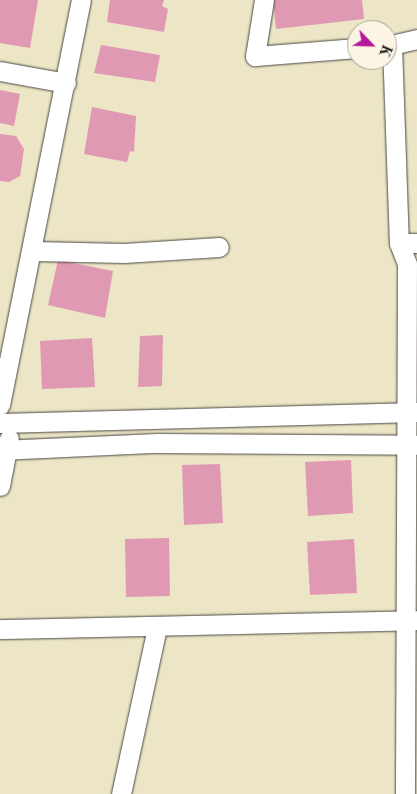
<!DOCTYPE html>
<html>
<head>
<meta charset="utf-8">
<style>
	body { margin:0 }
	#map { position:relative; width:417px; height:794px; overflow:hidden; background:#ece5c6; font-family:"Libre Bodoni",serif }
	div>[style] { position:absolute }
	.building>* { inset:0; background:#e099b3 }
	.roads { filter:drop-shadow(0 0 1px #484742) drop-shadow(0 0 1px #484742) }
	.minor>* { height:19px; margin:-9.5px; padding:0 9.5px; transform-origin:9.5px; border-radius:9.5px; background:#fff }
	span { translate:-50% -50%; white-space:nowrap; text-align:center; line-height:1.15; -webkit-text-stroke:5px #fcf5e5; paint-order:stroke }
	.north { position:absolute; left:347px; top:20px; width:50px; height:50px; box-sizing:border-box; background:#fcf5e5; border:1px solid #a8a49b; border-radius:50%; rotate:114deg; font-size:14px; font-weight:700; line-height:20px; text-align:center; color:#2b2b2b }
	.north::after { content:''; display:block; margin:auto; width:18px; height:22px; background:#b5179e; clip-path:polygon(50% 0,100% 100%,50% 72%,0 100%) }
</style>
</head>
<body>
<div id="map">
	<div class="building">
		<i style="clip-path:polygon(0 0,38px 0,30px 48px,0 43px)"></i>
		<i style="clip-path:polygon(110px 0,164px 0,162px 6px,168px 9px,164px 32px,107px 22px)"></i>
		<i style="clip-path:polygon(273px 0,362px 0,364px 19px,276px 29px)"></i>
		<i style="clip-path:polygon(101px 45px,160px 55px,155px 82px,94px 73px)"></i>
		<i style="clip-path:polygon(0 90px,20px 94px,14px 126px,0 123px)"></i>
		<i style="clip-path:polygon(92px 107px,136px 116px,134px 152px,130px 151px,127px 162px,84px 154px)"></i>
		<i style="clip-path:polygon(0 134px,16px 136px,24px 149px,20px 176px,9px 182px,0 181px)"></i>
		<i style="clip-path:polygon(58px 260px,113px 271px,105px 318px,48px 305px)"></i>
		<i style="clip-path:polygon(163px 335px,162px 386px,138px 387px,140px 336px)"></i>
		<i style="clip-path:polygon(412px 337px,417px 337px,417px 385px,415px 385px)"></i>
		<i style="clip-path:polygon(92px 338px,95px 387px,42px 389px,40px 341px)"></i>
		<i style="clip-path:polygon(351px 460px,353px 513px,308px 516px,305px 462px)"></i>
		<i style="clip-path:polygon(220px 464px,223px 523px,184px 525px,182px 465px)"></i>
		<i style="clip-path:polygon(169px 538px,170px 596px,126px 597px,125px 539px)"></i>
		<i style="clip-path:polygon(354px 539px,357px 593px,310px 595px,307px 542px)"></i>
	</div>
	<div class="roads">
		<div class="minor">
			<i style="left:264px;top:0;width:57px;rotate:99.1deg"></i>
			<i style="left:255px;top:56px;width:102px;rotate:-4.5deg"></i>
			<i style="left:392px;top:45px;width:198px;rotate:88deg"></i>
			<i style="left:399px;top:243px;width:22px;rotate:69deg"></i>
			<i style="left:407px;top:264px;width:530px;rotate:90.22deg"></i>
			<i style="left:387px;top:46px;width:31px;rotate:-13deg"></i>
			<i style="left:0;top:71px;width:67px;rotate:10.3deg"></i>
			<i style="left:399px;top:243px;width:18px"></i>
			<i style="left:34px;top:251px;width:90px;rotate:1.3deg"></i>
			<i style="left:124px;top:253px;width:95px;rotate:-3.6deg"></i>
			<i style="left:0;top:405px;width:413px;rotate:-78.7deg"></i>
			<i style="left:0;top:423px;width:417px;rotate:-1.5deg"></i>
			<i style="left:0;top:450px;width:157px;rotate:-2.6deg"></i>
			<i style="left:157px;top:443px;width:260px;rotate:0.4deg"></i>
			<i style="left:0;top:486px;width:48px;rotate:-79.2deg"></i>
			<i style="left:0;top:629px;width:417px;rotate:-1.2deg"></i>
			<i style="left:121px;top:794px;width:171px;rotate:-77.8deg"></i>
		</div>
	</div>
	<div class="north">K</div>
</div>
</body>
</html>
